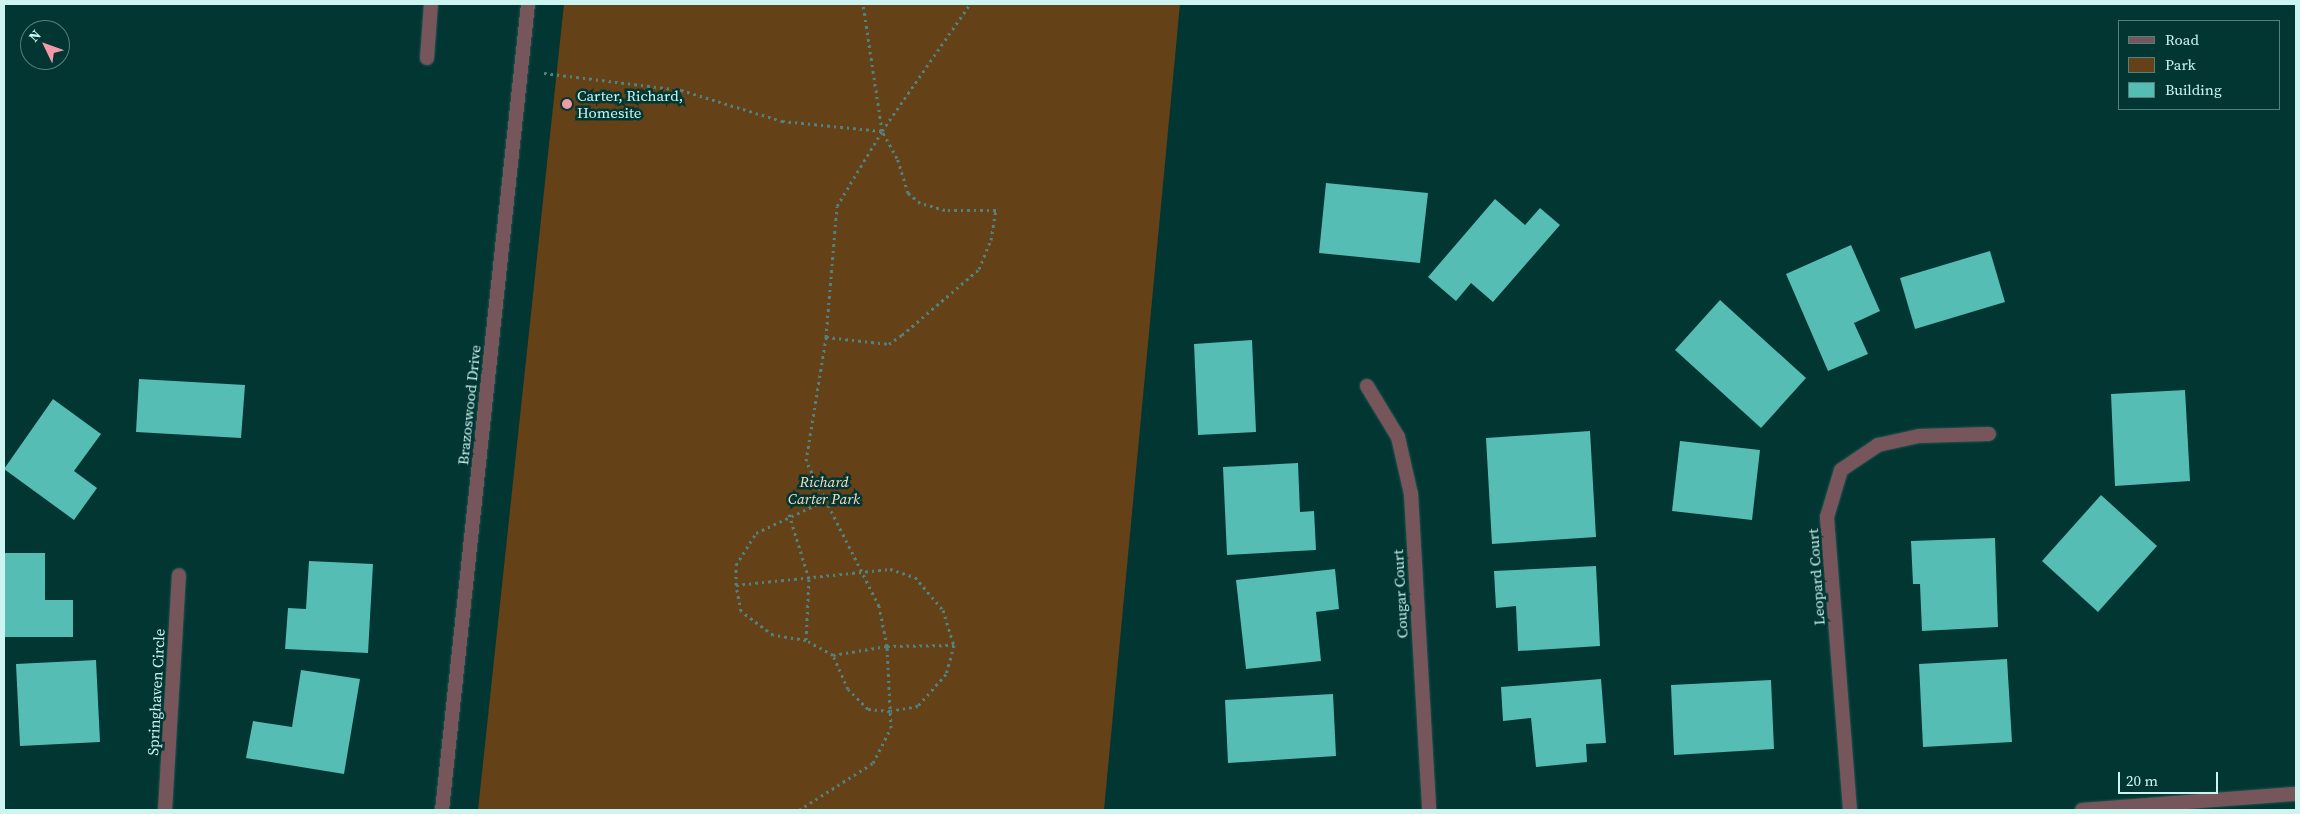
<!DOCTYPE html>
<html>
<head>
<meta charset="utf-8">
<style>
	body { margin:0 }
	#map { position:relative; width:2300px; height:814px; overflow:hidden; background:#023632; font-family:"Source Serif 4",serif }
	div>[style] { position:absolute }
	.green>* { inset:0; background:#644117 }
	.building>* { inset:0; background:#55bdb4 }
	.path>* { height:3px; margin-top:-1.5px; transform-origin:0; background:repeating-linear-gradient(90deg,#52827e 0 2.5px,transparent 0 6.5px) }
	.roads { filter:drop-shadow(0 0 1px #225450) drop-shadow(0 0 1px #225450) }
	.service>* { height:14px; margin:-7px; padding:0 7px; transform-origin:7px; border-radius:7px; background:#76565b }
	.minor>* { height:14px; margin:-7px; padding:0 7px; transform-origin:7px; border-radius:7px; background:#76565b }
	.tertiary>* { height:14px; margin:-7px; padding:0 7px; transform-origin:7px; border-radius:7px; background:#76565b }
	.dots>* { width:14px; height:14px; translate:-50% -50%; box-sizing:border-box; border:2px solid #023632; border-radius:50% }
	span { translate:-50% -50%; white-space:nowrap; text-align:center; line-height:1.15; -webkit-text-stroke:5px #023632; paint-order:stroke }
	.poi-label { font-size:15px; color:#ccf4f0 }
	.left { translate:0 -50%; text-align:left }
	.street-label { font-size:15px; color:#ccf4f0 }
	.park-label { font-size:15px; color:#fbdec0; font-style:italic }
	.frame { position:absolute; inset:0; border:5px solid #ccf4f0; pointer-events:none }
	.legend { position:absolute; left:2118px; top:20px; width:162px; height:90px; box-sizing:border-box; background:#023632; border:1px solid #53827e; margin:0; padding:6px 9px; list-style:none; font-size:15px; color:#ccf4f0 }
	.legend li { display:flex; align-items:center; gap:10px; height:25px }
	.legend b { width:25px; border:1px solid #53827e }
	.north { position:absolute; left:20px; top:20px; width:50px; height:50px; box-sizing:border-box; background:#023632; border:1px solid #53827e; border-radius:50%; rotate:312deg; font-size:14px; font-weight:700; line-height:20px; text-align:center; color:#ccf4f0 }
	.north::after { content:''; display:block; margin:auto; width:18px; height:22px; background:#f39aaa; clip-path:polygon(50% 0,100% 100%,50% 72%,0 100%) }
	.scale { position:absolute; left:2118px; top:772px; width:100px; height:22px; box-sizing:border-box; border:2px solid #ccf4f0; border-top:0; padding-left:6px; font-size:15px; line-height:18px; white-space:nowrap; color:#ccf4f0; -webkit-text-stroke:4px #023632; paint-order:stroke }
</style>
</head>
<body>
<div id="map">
	<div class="green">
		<i style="clip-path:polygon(564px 4px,1180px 4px,1104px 810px,478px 810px)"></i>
	</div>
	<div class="building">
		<i style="clip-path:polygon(1326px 183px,1428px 193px,1420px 263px,1319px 253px)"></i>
		<i style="clip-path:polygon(1495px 199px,1525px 225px,1540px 208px,1560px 225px,1493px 302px,1471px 283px,1456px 301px,1428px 277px)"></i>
		<i style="clip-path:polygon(1851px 245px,1880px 311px,1854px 323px,1868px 354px,1828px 371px,1786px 274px)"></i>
		<i style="clip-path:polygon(1990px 251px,2005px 302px,1915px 329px,1900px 278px)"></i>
		<i style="clip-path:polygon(1720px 300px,1806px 378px,1761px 428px,1675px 350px)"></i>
		<i style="clip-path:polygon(1252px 340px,1256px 432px,1198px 435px,1194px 344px)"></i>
		<i style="clip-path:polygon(139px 379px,245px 385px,241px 438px,136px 432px)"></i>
		<i style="clip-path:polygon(2185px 390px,2190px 481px,2115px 486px,2111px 394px)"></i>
		<i style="clip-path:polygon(53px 399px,101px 434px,74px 471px,97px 488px,74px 520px,4px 469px)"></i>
		<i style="clip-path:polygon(1590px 431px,1596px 537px,1492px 544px,1486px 438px)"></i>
		<i style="clip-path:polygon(1680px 441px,1760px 450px,1752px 520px,1672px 511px)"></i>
		<i style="clip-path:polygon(1298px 463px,1300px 512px,1314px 511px,1316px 550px,1227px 555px,1223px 467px)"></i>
		<i style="clip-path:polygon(2101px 495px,2157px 546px,2098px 612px,2042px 561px)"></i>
		<i style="clip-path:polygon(1995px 538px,1998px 627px,1922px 631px,1920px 584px,1913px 584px,1911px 541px)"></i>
		<i style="clip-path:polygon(4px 553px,45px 553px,45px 600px,73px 600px,73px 637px,4px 637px)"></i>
		<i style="clip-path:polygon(309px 561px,373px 564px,368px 653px,285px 649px,288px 608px,306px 609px)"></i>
		<i style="clip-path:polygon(1596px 566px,1600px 646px,1518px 651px,1516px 606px,1496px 608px,1494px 571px)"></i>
		<i style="clip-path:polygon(1335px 569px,1339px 609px,1316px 612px,1321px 661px,1246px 669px,1236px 580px)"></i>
		<i style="clip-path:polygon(2007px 659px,2012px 742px,1923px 747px,1919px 664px)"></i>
		<i style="clip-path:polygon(96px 660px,100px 742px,20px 746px,16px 664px)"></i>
		<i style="clip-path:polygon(301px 670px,360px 679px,344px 774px,246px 758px,253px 721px,292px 727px)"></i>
		<i style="clip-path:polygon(1601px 679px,1606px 743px,1586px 744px,1587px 762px,1536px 767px,1531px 718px,1503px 721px,1501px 687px)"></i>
		<i style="clip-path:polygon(1771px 680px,1774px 749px,1674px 755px,1671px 685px)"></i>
		<i style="clip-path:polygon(1333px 694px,1336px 756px,1228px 763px,1225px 700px)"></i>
	</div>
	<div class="path">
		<i style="left:544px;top:73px;width:138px;rotate:7.1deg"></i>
		<i style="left:681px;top:90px;width:106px;rotate:17.1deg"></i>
		<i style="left:782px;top:121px;width:100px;rotate:5.7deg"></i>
		<i style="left:826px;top:337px;width:63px;rotate:6.3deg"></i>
		<i style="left:889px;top:344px;width:16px;rotate:-35deg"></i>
		<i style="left:902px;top:335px;width:101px;rotate:-40.6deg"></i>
		<i style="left:979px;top:269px;width:31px;rotate:-68deg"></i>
		<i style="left:991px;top:240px;width:30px;rotate:-81deg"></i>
		<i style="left:996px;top:210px;width:51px;rotate:180deg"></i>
		<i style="left:945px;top:210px;width:26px;rotate:-164deg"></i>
		<i style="left:920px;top:203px;width:16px;rotate:-140deg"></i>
		<i style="left:908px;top:193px;width:37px;rotate:-107deg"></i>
		<i style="left:897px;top:158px;width:31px;rotate:-119deg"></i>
		<i style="left:882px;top:131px;width:128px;rotate:-98.5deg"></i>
		<i style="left:789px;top:514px;width:68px;rotate:72.9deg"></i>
		<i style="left:809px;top:579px;width:61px;rotate:92.8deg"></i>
		<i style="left:736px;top:585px;width:155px;rotate:-5.9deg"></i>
		<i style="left:890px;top:569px;width:26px;rotate:18deg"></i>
		<i style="left:915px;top:577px;width:43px;rotate:49.7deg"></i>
		<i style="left:943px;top:610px;width:37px;rotate:73deg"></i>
		<i style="left:954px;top:645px;width:30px;rotate:105deg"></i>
		<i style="left:946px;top:674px;width:43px;rotate:131.2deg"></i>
		<i style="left:918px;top:706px;width:28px;rotate:170deg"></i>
		<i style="left:890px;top:711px;width:22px;rotate:-175deg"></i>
		<i style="left:868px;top:709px;width:28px;rotate:-135deg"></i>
		<i style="left:848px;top:689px;width:37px;rotate:-114deg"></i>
		<i style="left:833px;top:655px;width:31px;rotate:-151deg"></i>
		<i style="left:806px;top:640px;width:33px;rotate:-171deg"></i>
		<i style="left:773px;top:635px;width:40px;rotate:-143deg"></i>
		<i style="left:741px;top:611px;width:26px;rotate:-101deg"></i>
		<i style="left:736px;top:585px;width:20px;rotate:-90deg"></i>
		<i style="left:736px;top:565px;width:38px;rotate:-58deg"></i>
		<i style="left:756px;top:533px;width:77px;rotate:-25.2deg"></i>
		<i style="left:833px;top:655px;width:55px;rotate:-9.5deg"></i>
		<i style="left:887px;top:646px;width:67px;rotate:-0.9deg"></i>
		<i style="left:799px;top:810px;width:88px;rotate:-32.4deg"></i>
		<i style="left:873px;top:763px;width:39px;rotate:-63deg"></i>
		<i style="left:891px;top:728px;width:82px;rotate:-92.8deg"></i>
		<i style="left:887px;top:646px;width:41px;rotate:-101.3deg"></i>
		<i style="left:879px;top:606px;width:162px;rotate:-116.7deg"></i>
		<i style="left:806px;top:461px;width:126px;rotate:-80.8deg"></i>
		<i style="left:826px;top:337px;width:131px;rotate:-85.2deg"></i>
		<i style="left:837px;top:206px;width:87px;rotate:-59deg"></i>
		<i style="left:882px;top:131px;width:155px;rotate:-55.3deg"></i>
	</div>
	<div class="roads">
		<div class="service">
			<i style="left:427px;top:58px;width:54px;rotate:-85.8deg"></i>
		</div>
		<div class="minor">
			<i style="left:1367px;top:386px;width:60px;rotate:58.7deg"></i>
			<i style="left:1398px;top:437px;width:58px;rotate:77.2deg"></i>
			<i style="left:1411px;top:494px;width:317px;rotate:86.7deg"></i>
			<i style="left:165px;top:810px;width:235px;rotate:-86.6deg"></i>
			<i style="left:442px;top:810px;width:811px;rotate:-83.91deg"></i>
			<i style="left:1850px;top:810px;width:294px;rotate:-94.5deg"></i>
			<i style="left:1827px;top:517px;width:49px;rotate:-73.4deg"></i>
			<i style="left:1841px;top:470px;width:45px;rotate:-34deg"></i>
			<i style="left:1878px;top:445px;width:42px;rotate:-12.4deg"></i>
			<i style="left:1919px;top:436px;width:70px;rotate:-1.6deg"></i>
		</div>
		<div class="tertiary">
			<i style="left:2082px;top:810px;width:215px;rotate:-4.3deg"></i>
		</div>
	</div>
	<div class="dots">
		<i style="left:567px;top:104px;background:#f39aaa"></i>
	</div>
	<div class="poi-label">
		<span class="left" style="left:577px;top:104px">Carter, Richard,<br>Homesite</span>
	</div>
	<div class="street-label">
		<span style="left:469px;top:405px;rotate:-84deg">Brazoswood Drive</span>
		<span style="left:1816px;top:577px;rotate:-94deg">Leopard Court</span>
		<span style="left:1400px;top:594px;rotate:-93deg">Cougar Court</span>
		<span style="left:156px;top:692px;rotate:-87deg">Springhaven Circle</span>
	</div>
	<div class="park-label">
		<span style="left:824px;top:490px">Richard<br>Carter Park</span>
	</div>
	<div class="frame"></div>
	<ul class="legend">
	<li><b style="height:6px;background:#76565b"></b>Road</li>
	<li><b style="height:14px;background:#644117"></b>Park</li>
	<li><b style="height:14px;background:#55bdb4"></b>Building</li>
	</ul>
	<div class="north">N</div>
	<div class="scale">20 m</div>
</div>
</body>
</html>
